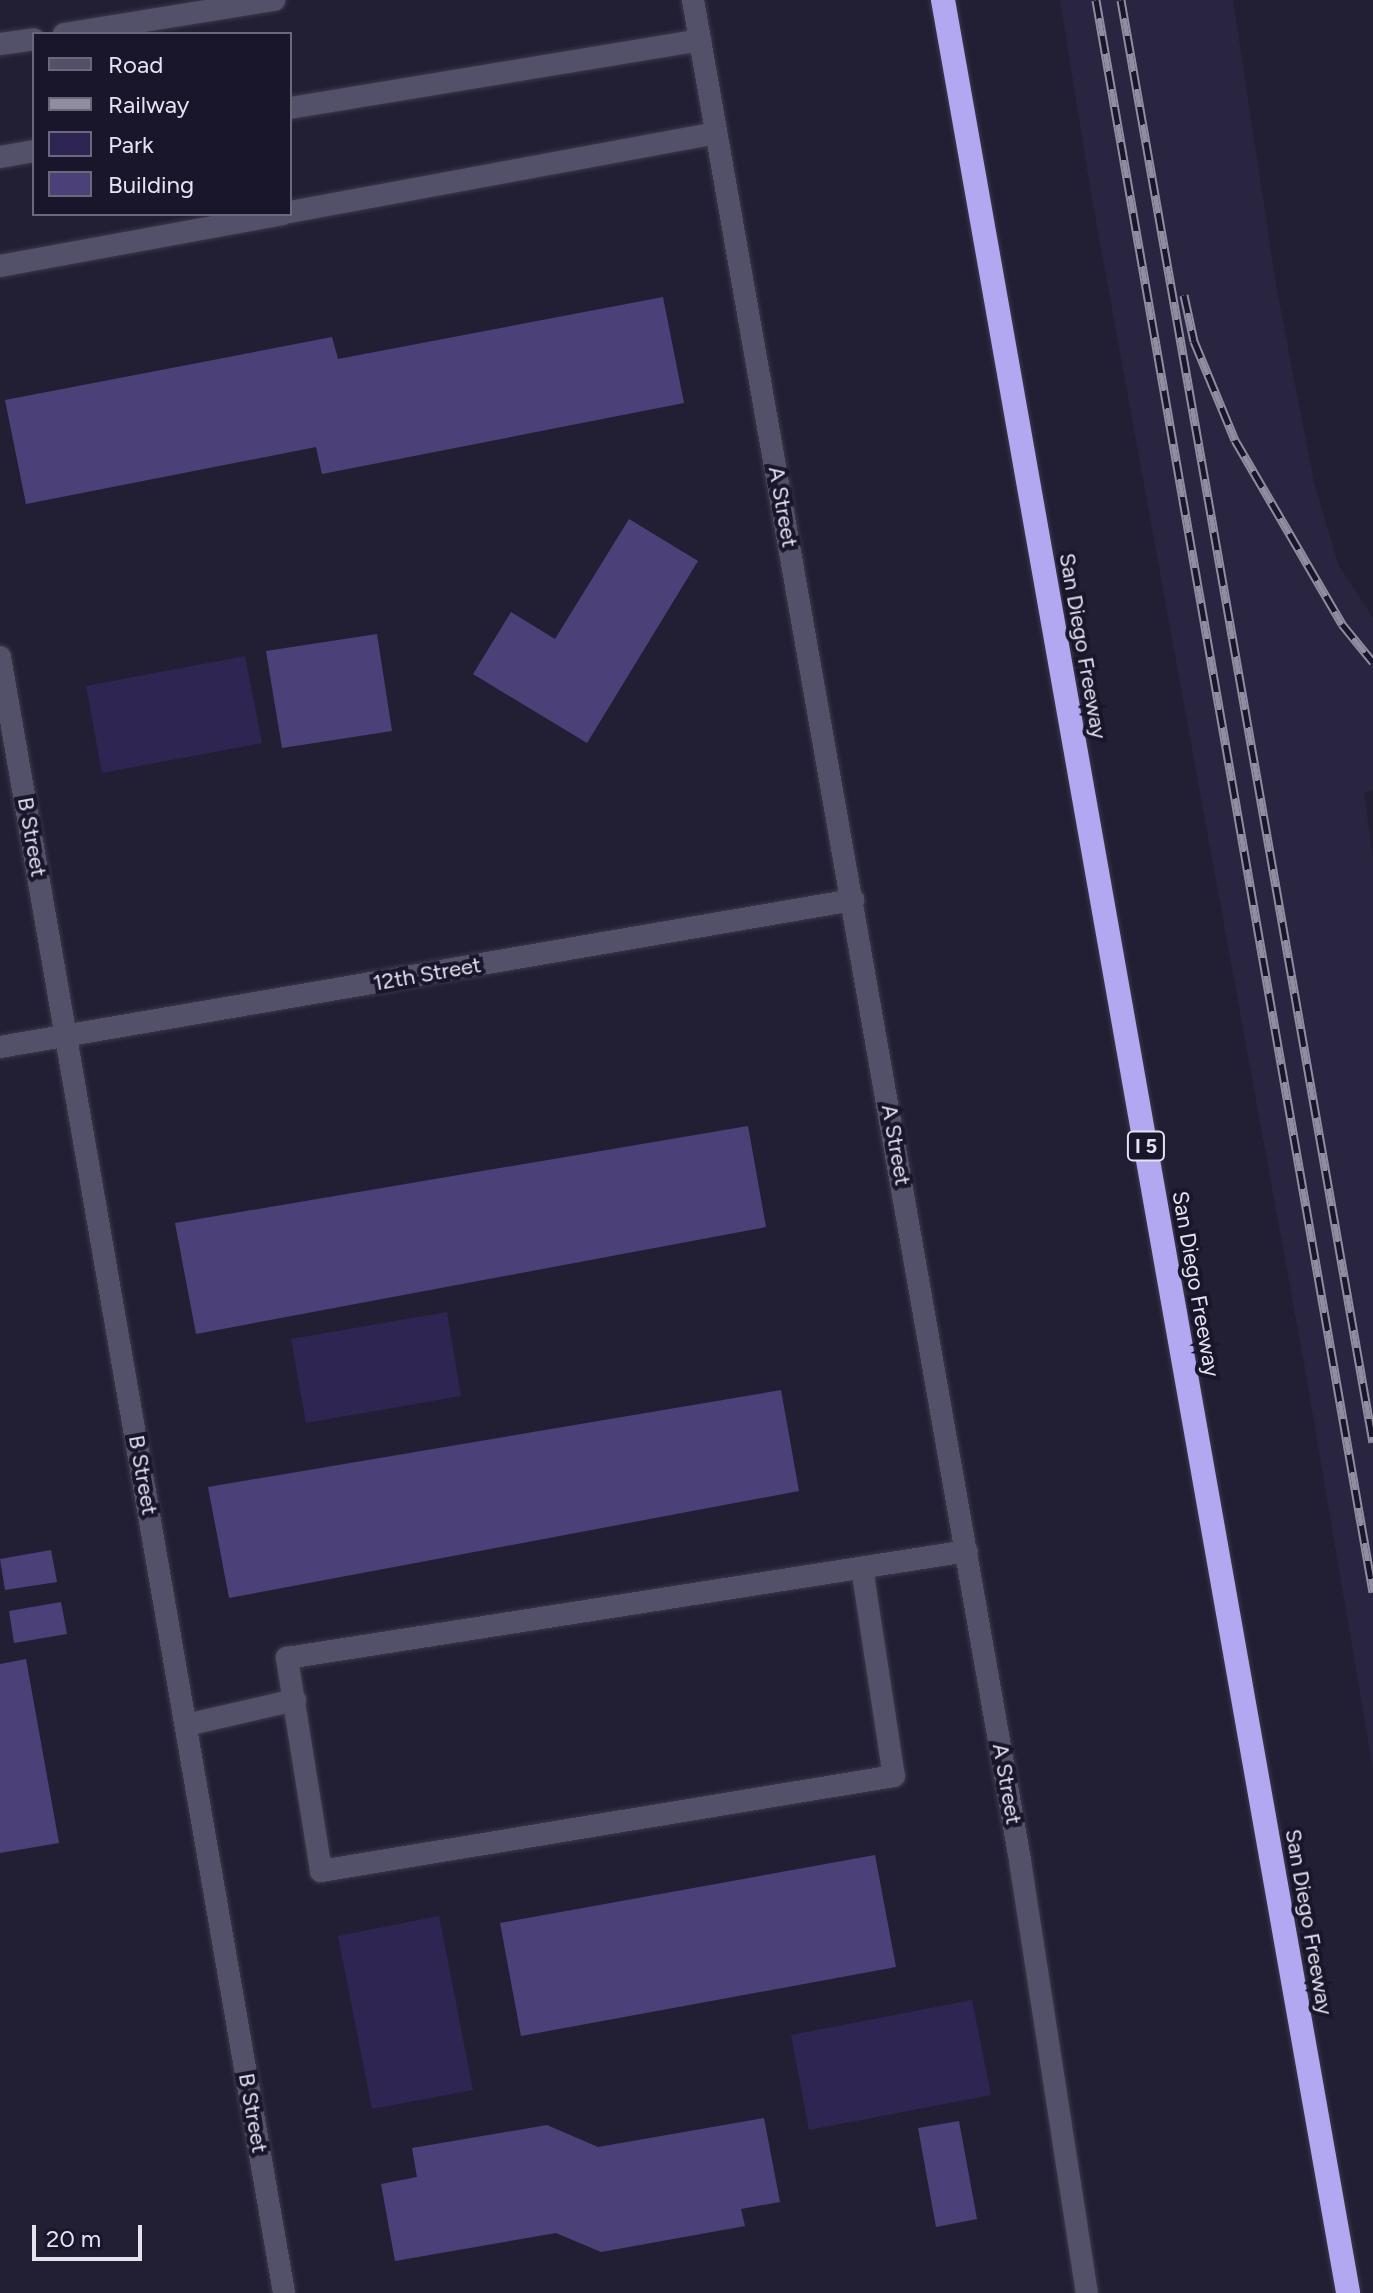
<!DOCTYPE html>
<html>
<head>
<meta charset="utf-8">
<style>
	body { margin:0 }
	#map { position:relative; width:1373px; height:2293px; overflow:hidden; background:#221f35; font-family:Figtree,sans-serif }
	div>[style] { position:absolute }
	.built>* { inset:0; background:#292541 }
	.green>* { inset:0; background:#2e2552 }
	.building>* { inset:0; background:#4b4178 }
	.roads { filter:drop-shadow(0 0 2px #3c394b) drop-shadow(0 0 2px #3c394b) }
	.service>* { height:22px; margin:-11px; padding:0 11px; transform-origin:11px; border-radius:11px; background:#535169 }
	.minor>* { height:22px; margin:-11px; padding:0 11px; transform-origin:11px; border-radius:11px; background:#535169 }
	.tertiary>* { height:22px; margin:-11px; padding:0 11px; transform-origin:11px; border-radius:11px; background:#535169 }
	.secondary>* { height:22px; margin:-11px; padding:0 11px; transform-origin:11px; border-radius:11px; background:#535169 }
	.motorway>* { height:24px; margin:-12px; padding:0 12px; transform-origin:12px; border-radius:12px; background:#b1a8f1 }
	.rail>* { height:9px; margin-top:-4.5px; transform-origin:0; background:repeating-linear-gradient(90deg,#19162b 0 18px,#8f8d9f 0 36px); box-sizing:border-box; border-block:2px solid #8f8d9f }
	span { translate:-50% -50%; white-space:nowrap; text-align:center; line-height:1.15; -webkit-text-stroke:8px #19162b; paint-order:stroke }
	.shield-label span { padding:2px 6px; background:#19162b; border:2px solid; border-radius:6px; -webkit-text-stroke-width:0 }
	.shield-label { font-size:20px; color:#e4e3f2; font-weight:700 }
	.street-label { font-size:22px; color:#e4e3f2 }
	.legend { position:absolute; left:32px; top:32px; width:260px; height:184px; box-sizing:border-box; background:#19162b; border:2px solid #6a687b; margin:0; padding:10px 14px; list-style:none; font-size:24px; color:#e4e3f2 }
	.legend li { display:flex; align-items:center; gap:16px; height:40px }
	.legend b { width:40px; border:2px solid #6a687b }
	.scale { position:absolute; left:32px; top:2225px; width:110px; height:36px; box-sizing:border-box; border:4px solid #e4e3f2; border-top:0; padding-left:10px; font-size:24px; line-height:28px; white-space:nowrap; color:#e4e3f2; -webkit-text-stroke:6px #19162b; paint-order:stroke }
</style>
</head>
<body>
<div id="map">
	<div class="built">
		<i style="clip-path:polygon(1060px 0,1233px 0,1277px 291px,1314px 482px,1338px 564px,1373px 618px,1373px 790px,1364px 793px,1373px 858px,1373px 1769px,1304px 1363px,1092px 199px)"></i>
	</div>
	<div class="green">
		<i style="clip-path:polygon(245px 656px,262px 743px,102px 773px,86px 686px)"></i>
		<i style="clip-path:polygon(447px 1312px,461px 1396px,306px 1423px,291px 1339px)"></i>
		<i style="clip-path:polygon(439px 1916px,473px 2090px,372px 2109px,338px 1936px)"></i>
		<i style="clip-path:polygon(972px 2000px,991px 2095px,809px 2130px,791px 2035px)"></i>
	</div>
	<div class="building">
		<i style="clip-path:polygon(663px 297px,684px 403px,322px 474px,316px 447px,26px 504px,5px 400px,332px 337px,338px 359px)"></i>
		<i style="clip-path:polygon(629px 519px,698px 561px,587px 743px,473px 674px,511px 612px,555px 639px)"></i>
		<i style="clip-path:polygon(377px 634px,392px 731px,282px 748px,266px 651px)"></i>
		<i style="clip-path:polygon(748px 1126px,766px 1227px,196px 1334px,175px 1223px)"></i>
		<i style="clip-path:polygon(781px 1390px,799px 1491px,229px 1598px,208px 1487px)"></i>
		<i style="clip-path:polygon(51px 1550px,57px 1582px,5px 1590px,0 1559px)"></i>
		<i style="clip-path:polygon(61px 1602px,67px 1634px,14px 1643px,9px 1611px)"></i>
		<i style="clip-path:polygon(26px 1659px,59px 1843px,0 1853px,0 1664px)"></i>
		<i style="clip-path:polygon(875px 1855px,896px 1967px,521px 2036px,500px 1923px)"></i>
		<i style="clip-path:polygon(764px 2118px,780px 2202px,741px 2209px,745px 2226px,601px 2252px,556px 2233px,395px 2261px,381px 2184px,417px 2177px,412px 2148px,547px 2125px,598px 2147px)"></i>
		<i style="clip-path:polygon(959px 2121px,977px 2219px,936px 2227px,918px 2128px)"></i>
	</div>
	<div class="roads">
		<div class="service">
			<i style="left:64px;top:34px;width:213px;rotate:-9.2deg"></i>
			<i style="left:0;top:44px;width:34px;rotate:-8deg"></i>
			<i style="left:290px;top:108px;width:416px;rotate:-9.4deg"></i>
			<i style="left:0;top:157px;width:35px;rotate:-10deg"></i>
			<i style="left:290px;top:212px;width:433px;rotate:-10.5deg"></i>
			<i style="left:0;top:266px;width:287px;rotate:-10.4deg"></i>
			<i style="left:862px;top:1568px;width:210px;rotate:81.3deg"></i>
			<i style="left:894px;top:1776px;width:581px;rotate:170.59deg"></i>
			<i style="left:321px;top:1871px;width:216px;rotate:-99.1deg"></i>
			<i style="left:287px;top:1658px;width:688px;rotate:-8.94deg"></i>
			<i style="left:186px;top:1725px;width:112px;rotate:-12.9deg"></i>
		</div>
		<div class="minor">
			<i style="left:0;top:657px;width:1660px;rotate:80.15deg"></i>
		</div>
		<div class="tertiary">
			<i style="left:0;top:1047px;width:866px;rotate:-9.78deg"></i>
		</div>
		<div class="secondary">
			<i style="left:693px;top:0;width:1890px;rotate:80.03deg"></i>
			<i style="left:1020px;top:1861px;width:437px;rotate:81.2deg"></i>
		</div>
		<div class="motorway">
			<i style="left:943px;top:0;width:2328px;rotate:79.98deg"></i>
		</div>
	</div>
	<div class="rail">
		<i style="left:1096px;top:0;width:1616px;rotate:80.13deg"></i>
		<i style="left:1121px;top:0;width:1464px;rotate:80.09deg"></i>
		<i style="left:1184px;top:295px;width:47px;rotate:77.7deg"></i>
		<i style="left:1194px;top:341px;width:107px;rotate:67.5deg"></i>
		<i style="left:1235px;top:440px;width:213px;rotate:59.8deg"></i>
		<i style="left:1342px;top:624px;width:49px;rotate:50.8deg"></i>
	</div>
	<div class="shield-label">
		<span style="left:1146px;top:1146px">I 5</span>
	</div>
	<div class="street-label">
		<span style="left:783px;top:507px;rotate:80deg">A Street</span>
		<span style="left:1083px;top:646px;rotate:80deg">San Diego Freeway</span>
		<span style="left:32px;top:837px;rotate:80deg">B Street</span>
		<span style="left:427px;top:974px;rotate:-10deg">12th Street</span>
		<span style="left:896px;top:1145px;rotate:80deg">A Street</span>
		<span style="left:1196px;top:1284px;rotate:80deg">San Diego Freeway</span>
		<span style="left:143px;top:1475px;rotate:80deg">B Street</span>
		<span style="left:1007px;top:1784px;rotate:80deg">A Street</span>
		<span style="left:1309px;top:1922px;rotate:80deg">San Diego Freeway</span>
		<span style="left:253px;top:2113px;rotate:80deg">B Street</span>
	</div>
	<ul class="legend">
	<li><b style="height:10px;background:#535169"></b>Road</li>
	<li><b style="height:10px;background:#8f8d9f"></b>Railway</li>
	<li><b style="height:22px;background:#2e2552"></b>Park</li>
	<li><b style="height:22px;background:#4b4178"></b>Building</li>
	</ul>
	<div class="scale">20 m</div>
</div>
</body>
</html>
